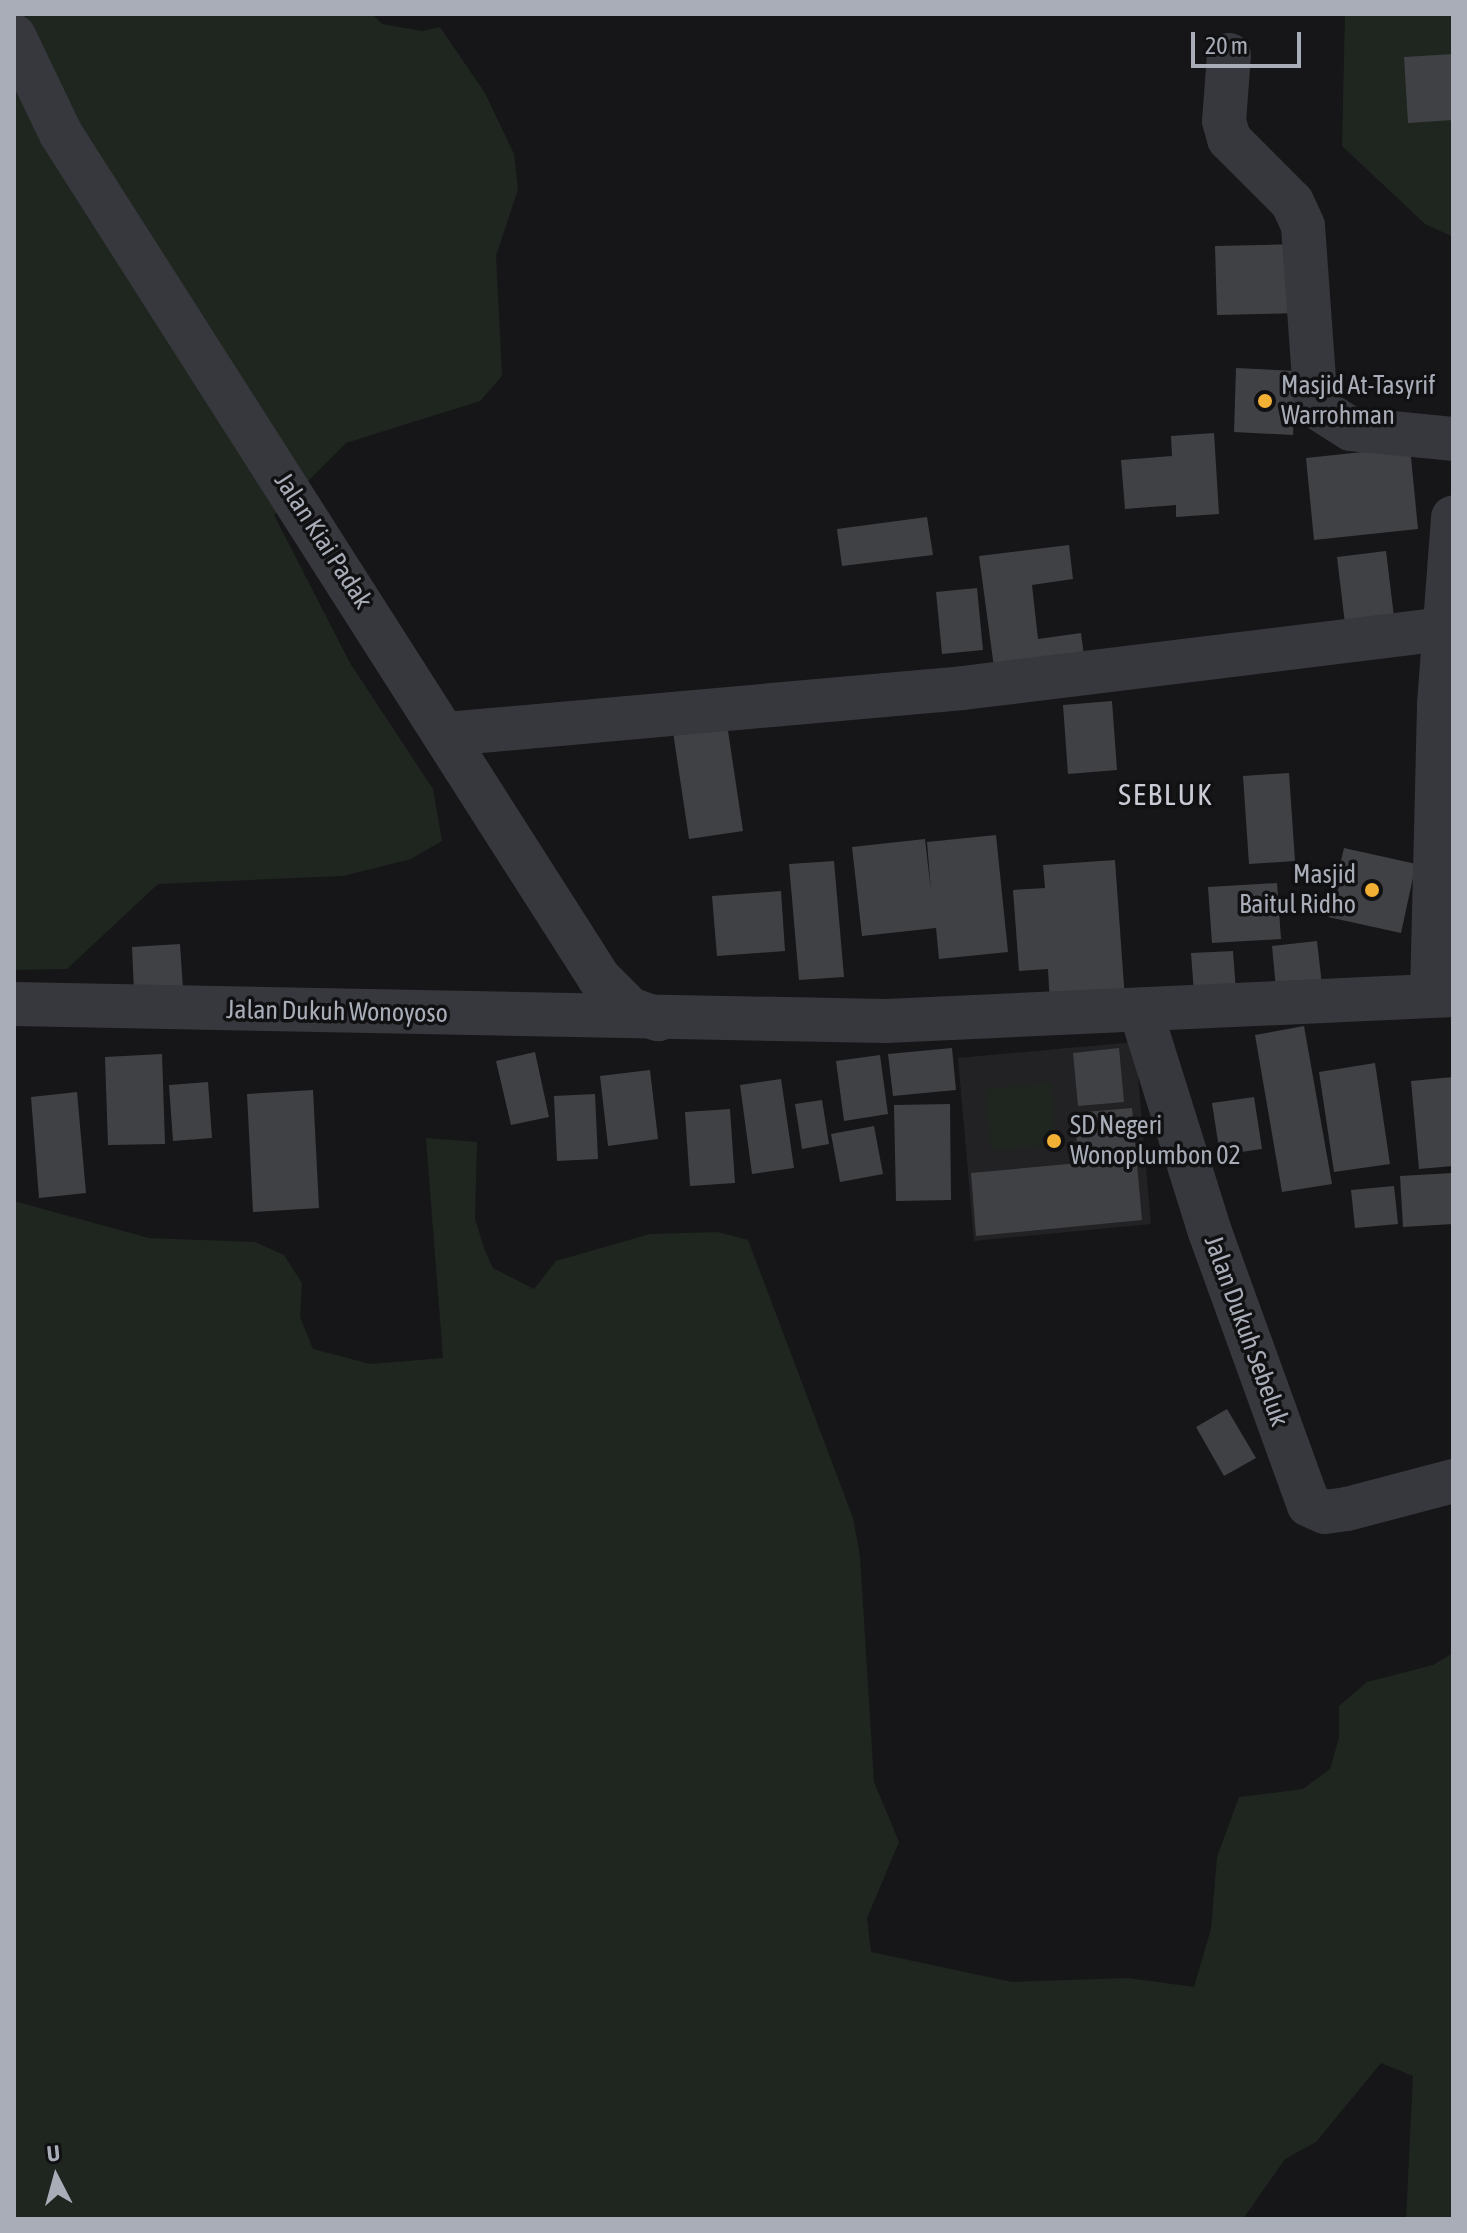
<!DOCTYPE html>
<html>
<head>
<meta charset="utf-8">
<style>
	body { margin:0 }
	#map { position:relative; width:1467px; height:2233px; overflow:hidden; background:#161618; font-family:"Asap Condensed",sans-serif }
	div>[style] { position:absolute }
	.built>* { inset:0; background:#222225 }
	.green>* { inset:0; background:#1e261f }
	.building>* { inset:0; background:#404145 }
	.minor>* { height:44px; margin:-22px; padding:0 22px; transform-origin:22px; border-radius:22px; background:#37383d }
	.dots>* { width:22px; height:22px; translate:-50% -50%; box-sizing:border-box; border:4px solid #111113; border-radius:50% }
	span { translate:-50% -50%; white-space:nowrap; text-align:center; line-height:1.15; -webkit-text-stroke:7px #111113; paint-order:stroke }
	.poi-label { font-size:26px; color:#a8adb8 }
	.left { translate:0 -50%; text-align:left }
	.right { translate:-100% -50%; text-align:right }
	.street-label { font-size:26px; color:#a8adb8 }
	.quarter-label { font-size:30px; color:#c9ccd4; letter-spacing:2px }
	.frame { position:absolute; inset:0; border:16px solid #a8adb8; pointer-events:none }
	.north { position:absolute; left:16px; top:2137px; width:80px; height:80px; -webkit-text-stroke:6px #111113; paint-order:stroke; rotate:354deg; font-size:22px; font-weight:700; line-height:32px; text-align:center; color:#a8adb8 }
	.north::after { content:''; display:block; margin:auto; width:28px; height:36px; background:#a8adb8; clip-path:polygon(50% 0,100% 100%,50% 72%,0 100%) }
	.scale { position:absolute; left:1191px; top:32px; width:110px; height:36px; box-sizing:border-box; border:4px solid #a8adb8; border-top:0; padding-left:10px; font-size:24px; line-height:28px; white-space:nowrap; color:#a8adb8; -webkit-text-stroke:6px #111113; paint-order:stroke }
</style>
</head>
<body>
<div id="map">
	<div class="built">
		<i style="clip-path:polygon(1135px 1042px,1151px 1224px,974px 1241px,958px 1058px)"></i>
	</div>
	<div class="green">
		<i style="clip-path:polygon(14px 14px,372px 14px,382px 24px,422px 31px,440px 27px,485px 93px,514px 154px,518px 189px,496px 256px,502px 376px,480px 401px,346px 443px,274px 515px,350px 663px,433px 789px,442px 841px,411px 859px,343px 876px,158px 884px,67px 969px,14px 970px)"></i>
		<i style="clip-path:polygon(1345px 14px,1453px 14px,1453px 237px,1425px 224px,1342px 146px)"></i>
		<i style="clip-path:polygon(1051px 1083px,1056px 1145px,991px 1150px,985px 1089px)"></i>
		<i style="clip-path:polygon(426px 1138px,477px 1142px,475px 1219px,485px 1251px,493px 1268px,534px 1289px,556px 1261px,650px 1234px,718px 1232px,748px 1240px,853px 1518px,860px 1556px,874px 1782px,899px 1842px,867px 1918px,871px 1952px,1012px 1982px,1128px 1978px,1194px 1987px,1211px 1929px,1217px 1857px,1239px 1797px,1303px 1789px,1330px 1769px,1339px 1738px,1339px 1706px,1367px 1682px,1433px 1665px,1453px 1653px,1453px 2219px,1406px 2219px,1413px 2076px,1381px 2063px,1316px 2142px,1285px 2159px,1243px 2219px,14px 2219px,14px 1201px,149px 1238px,255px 1242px,284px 1255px,302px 1283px,300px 1317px,313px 1349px,370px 1364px,443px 1358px)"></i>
	</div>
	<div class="building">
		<i style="clip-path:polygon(1453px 54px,1453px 120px,1408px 123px,1404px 57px)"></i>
		<i style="clip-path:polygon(1299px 244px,1300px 313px,1217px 315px,1215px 246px)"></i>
		<i style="clip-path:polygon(1236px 368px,1296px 371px,1293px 435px,1234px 432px)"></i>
		<i style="clip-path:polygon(1214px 433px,1219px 514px,1176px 517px,1176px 505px,1125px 509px,1121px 460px,1172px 456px,1171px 436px)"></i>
		<i style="clip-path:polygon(1410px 447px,1418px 529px,1314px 540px,1306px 458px)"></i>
		<i style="clip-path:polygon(927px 517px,933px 555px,842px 566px,837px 529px)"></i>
		<i style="clip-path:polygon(1069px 545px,1073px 579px,1032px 585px,1038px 639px,1081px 633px,1085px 664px,995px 675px,979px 556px)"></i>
		<i style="clip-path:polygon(1386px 551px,1394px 617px,1345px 624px,1337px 557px)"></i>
		<i style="clip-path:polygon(977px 588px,983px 650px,942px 654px,936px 592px)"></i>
		<i style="clip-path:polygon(1112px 701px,1117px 770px,1068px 774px,1063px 705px)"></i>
		<i style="clip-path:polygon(727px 724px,743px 831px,689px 839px,673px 732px)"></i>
		<i style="clip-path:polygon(1289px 773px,1295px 861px,1249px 864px,1243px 776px)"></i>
		<i style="clip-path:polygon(996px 835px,1008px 952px,939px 959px,936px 928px,862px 936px,852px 847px,925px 839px,931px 892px,927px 842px)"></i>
		<i style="clip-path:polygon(1344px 848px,1416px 864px,1401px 933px,1328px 917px)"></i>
		<i style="clip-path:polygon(1115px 860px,1125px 1000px,1050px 1005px,1048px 969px,1019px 971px,1013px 890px,1045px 888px,1043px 865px)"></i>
		<i style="clip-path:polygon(834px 861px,844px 977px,799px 980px,789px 864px)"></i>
		<i style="clip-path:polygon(1277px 883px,1281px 939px,1212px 943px,1208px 887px)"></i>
		<i style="clip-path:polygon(781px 891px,785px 951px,717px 956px,712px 896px)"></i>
		<i style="clip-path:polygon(1317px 941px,1323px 994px,1277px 999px,1272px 946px)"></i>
		<i style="clip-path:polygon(180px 944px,183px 989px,134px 991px,132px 947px)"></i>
		<i style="clip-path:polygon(1233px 951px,1236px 992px,1194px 994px,1191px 953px)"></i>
		<i style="clip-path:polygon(1304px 1026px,1332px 1184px,1282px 1192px,1255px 1035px)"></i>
		<i style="clip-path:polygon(952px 1048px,956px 1090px,893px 1096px,888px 1054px)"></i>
		<i style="clip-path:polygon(1119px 1048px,1124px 1102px,1078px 1106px,1073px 1053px)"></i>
		<i style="clip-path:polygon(535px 1052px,549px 1117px,511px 1125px,496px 1061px)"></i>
		<i style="clip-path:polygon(162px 1054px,165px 1144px,108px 1145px,105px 1057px)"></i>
		<i style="clip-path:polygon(880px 1055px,888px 1114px,844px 1121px,836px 1061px)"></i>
		<i style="clip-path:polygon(1375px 1063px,1390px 1164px,1334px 1172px,1319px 1072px)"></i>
		<i style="clip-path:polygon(650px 1070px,658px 1139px,608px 1146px,600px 1076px)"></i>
		<i style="clip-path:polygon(1453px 1077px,1453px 1166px,1419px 1169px,1411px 1081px)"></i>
		<i style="clip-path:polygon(781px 1079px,794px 1168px,752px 1174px,740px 1085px)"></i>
		<i style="clip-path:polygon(208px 1082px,212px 1138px,173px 1141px,169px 1085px)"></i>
		<i style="clip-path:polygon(313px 1090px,319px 1208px,253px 1212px,247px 1094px)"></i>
		<i style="clip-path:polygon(77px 1092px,86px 1193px,39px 1198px,31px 1097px)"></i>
		<i style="clip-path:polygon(595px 1094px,598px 1159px,557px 1161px,554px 1096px)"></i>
		<i style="clip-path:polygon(1254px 1097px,1262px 1149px,1220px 1155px,1212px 1103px)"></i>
		<i style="clip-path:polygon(822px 1100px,829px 1144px,802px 1149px,795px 1104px)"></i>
		<i style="clip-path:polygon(950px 1104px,951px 1200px,896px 1201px,894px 1105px)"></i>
		<i style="clip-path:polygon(1132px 1108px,1142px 1220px,976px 1236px,971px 1173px,1079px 1163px,1074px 1113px)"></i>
		<i style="clip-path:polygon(730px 1109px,735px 1183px,690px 1186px,685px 1112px)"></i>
		<i style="clip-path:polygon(874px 1126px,883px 1174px,840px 1182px,831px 1134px)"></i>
		<i style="clip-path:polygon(1453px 1173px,1453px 1224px,1403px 1227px,1400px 1176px)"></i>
		<i style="clip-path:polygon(1394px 1186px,1398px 1224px,1355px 1228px,1351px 1190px)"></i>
		<i style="clip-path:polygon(1227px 1409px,1256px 1458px,1224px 1476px,1196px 1427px)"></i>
	</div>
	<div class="minor">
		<i style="left:14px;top:36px;width:109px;rotate:64.4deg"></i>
		<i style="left:61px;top:134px;width:1001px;rotate:57.48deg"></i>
		<i style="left:599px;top:978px;width:44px;rotate:45deg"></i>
		<i style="left:630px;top:1009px;width:30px;rotate:20deg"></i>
		<i style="left:1229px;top:55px;width:66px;rotate:94.3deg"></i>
		<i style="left:1224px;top:121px;width:19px;rotate:74deg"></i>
		<i style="left:1229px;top:139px;width:89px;rotate:45deg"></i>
		<i style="left:1292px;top:202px;width:26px;rotate:65deg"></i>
		<i style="left:1303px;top:226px;width:181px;rotate:85.9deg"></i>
		<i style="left:1316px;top:407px;width:41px;rotate:32.2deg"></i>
		<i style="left:1351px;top:429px;width:102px;rotate:5.6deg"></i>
		<i style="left:447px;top:734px;width:518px;rotate:-5.09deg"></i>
		<i style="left:963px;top:688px;width:484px;rotate:-7deg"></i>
		<i style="left:1432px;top:994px;width:290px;rotate:-88.6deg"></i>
		<i style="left:1439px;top:704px;width:187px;rotate:-85.7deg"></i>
		<i style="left:14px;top:1004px;width:872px;rotate:1.12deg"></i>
		<i style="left:886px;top:1021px;width:568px;rotate:-2.63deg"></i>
		<i style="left:1141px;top:1012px;width:231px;rotate:72.6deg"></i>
		<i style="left:1210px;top:1232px;width:290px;rotate:70.1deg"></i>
		<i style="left:1309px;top:1505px;width:17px;rotate:24deg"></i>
		<i style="left:1325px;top:1512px;width:22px;rotate:-8deg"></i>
		<i style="left:1347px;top:1509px;width:110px;rotate:-14.8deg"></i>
	</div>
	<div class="dots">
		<i style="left:1265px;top:401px;background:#f2b134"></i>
		<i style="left:1372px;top:890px;background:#f2b134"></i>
		<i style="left:1054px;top:1141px;background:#f2b134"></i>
	</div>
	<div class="poi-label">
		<span class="left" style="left:1281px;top:401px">Masjid At-Tasyrif<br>Warrohman</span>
		<span class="right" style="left:1356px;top:890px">Masjid<br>Baitul Ridho</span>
		<span class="left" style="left:1070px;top:1141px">SD Negeri<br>Wonoplumbon 02</span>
	</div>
	<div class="street-label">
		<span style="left:323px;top:541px;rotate:57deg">Jalan Kiai Padak</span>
		<span style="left:337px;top:1012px;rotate:1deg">Jalan Dukuh Wonoyoso</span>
		<span style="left:1246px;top:1331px;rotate:70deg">Jalan Dukuh Sebeluk</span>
	</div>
	<div class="quarter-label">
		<span style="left:1166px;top:794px">SEBLUK</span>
	</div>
	<div class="frame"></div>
	<div class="north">U</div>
	<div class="scale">20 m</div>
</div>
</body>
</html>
